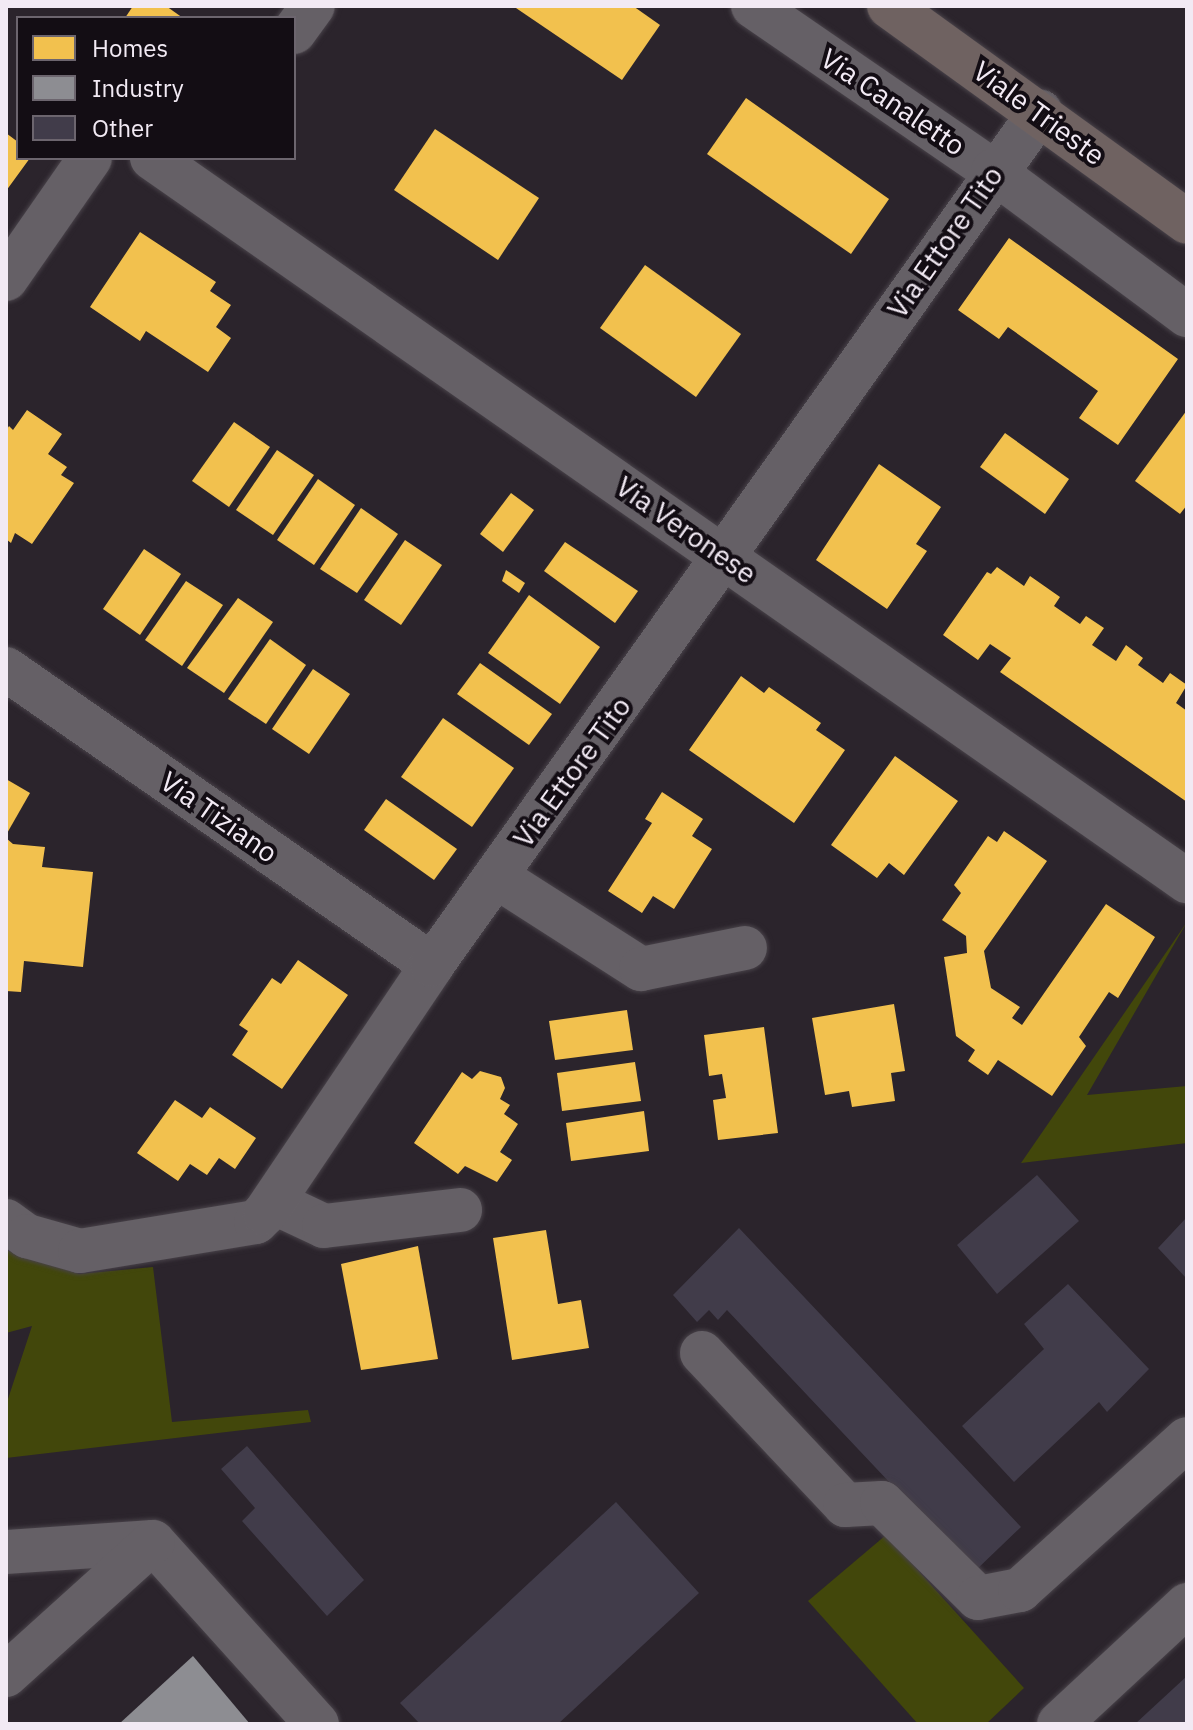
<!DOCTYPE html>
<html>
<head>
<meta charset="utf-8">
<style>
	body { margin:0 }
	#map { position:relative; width:1193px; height:1730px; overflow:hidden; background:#2b242c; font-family:"IBM Plex Sans",sans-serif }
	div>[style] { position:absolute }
	.green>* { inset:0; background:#42470b }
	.homes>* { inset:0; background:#f2c14e }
	.industry>* { inset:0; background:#8d8d92 }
	.building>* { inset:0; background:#413c4a }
	.roads { filter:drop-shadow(0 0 2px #484249) drop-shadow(0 0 2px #484249) }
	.minor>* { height:44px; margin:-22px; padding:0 22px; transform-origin:22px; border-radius:22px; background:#656066 }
	.major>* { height:44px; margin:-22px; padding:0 22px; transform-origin:22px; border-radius:22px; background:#6f6261 }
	span { translate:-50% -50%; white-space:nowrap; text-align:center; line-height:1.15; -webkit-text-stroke:8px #130d14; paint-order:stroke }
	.street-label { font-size:28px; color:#f2eaf4 }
	.frame { position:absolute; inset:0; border:8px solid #f2eaf4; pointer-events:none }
	.legend { position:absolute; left:16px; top:16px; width:280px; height:144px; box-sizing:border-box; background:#130d14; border:2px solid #6c656e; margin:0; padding:10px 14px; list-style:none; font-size:24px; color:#f2eaf4 }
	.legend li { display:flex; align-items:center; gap:16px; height:40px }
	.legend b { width:40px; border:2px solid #6c656e }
</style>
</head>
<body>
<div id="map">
	<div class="green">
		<i style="clip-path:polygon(1187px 922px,1087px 1095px,1187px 1086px,1187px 1143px,1021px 1163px)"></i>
		<i style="clip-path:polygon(6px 1250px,79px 1274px,153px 1267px,172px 1422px,308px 1410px,311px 1422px,6px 1458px,6px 1405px,32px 1326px,6px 1333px)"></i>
		<i style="clip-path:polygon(886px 1535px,1024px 1688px,986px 1724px,918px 1724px,808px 1601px)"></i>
	</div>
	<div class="homes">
		<i style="clip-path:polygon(133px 6px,166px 6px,183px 18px,125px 18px)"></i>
		<i style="clip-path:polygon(513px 6px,633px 6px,660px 25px,622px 80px)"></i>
		<i style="clip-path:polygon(746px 98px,889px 199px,851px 254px,707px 154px)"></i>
		<i style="clip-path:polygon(435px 129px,539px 198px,498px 260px,394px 190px)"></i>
		<i style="clip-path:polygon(6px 133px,18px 142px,18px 158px,30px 158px,6px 191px)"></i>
		<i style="clip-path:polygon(140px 232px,216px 282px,210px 291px,231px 305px,216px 327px,231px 338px,208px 372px,146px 331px,140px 341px,90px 307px)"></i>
		<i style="clip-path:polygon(1009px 238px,1178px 359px,1118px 445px,1079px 418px,1098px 391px,1008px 327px,999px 339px,958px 310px)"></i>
		<i style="clip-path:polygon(645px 265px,741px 334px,696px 397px,600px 328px)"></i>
		<i style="clip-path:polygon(27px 410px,62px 434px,48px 454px,67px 467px,61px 475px,74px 483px,32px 544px,15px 533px,11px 543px,6px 539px,6px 431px,9px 426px,13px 430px)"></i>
		<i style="clip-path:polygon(1187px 410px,1187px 505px,1180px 514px,1135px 481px)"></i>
		<i style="clip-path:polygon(234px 422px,270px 447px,229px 507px,192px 481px)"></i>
		<i style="clip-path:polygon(1005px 433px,1069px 479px,1045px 514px,980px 467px)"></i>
		<i style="clip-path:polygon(277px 450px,314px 475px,273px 535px,236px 510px)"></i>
		<i style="clip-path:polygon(879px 464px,941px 507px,916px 544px,927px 551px,887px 609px,816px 560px)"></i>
		<i style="clip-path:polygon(318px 479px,355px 505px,314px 565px,277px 540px)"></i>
		<i style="clip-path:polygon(511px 493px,534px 510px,503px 552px,480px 534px)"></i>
		<i style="clip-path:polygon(361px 508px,398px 534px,357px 593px,320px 569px)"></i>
		<i style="clip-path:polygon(405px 540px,442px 565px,401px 625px,364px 600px)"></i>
		<i style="clip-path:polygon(565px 542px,638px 591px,615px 623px,544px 571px)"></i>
		<i style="clip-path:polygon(144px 549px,181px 574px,140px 635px,103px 609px)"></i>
		<i style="clip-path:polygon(997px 567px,1024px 586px,1030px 576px,1060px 597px,1054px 606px,1080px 624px,1086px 616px,1104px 628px,1092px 645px,1116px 661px,1126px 645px,1143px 658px,1138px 665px,1163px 683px,1170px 673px,1187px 685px,1176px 703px,1187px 711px,1187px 802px,1000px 672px,1011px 658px,990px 644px,978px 660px,943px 635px,987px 572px,991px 574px)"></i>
		<i style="clip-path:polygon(506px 570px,525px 583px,519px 593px,502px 581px)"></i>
		<i style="clip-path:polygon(186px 581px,223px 605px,182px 666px,145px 640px)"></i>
		<i style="clip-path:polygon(529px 595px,600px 647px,560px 704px,488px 653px)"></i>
		<i style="clip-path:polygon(238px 598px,273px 622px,224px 693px,187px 668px)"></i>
		<i style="clip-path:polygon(270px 639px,306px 665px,266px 724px,228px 699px)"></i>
		<i style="clip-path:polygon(480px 663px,552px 714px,529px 745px,457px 694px)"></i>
		<i style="clip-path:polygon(313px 669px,350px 694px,309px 754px,272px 729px)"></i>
		<i style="clip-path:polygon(741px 676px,764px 693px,769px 687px,821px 723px,816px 730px,845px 750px,794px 823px,689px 750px)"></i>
		<i style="clip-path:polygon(443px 718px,514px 768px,472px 827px,401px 777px)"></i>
		<i style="clip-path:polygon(895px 756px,958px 801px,904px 875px,889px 863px,877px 878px,831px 845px)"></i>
		<i style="clip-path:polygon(6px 779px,30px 793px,6px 835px)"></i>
		<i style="clip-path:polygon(662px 792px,703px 819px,692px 836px,712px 849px,674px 909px,653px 896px,642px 913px,608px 891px,652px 823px,645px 819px)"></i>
		<i style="clip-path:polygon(386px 799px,457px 849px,434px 880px,364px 830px)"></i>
		<i style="clip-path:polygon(1004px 831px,1047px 861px,984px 951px,991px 988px,1020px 1007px,1012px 1018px,1022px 1025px,1106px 904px,1155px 937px,1118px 998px,1109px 992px,1079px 1037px,1086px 1046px,1052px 1096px,998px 1060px,988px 1075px,968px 1061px,975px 1050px,956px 1036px,944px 957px,967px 953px,966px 936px,942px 920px,961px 893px,954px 885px,988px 836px,997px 842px)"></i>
		<i style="clip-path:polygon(6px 838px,13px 844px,45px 847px,42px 867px,93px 872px,83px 967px,24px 961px,21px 992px,6px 991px)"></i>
		<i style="clip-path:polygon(298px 960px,348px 995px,282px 1089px,232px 1055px,248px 1031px,239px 1025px,272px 978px,281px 984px)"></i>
		<i style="clip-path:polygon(894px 1004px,905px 1071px,891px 1073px,895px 1101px,852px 1107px,849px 1091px,825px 1095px,812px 1018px)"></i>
		<i style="clip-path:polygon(627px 1010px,633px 1050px,555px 1060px,549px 1021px)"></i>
		<i style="clip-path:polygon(764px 1027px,778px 1133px,718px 1140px,713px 1100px,726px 1098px,722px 1074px,709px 1076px,704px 1035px)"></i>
		<i style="clip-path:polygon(635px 1062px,641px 1101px,562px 1111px,557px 1073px)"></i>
		<i style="clip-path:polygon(480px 1071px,501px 1077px,505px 1088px,500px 1099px,510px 1105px,504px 1114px,518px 1124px,500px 1152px,512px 1160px,497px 1182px,465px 1166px,458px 1174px,414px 1143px,462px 1072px,472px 1079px)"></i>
		<i style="clip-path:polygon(175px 1100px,202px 1118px,210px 1107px,256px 1138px,235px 1169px,219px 1158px,207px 1175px,190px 1164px,178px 1181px,137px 1153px)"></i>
		<i style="clip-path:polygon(644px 1111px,649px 1151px,571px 1161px,566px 1123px)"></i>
		<i style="clip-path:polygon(546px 1230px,558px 1304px,581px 1300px,589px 1348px,512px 1360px,493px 1238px)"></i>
		<i style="clip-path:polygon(418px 1246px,438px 1359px,361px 1370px,341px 1264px)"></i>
	</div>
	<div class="industry">
		<i style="clip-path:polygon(193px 1656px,250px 1724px,119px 1724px)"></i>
	</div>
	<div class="building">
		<i style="clip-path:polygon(1037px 1175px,1079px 1221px,997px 1294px,957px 1245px)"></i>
		<i style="clip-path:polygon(1187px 1217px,1187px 1279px,1158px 1248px)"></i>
		<i style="clip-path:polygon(739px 1228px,1021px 1527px,974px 1572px,727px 1310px,718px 1320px,709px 1310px,697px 1322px,673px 1295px)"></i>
		<i style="clip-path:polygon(1068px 1284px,1149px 1369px,1107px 1412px,1099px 1402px,1014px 1482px,962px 1426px,1044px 1349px,1024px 1324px)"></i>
		<i style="clip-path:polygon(247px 1446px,364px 1580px,327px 1616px,242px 1521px,255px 1508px,221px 1469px)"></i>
		<i style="clip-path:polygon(616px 1502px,699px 1593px,558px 1724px,420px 1724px,400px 1703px)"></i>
		<i style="clip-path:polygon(1187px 1676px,1187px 1724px,1135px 1724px)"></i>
	</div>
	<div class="roads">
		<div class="minor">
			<i style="left:753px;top:6px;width:291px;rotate:34.5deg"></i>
			<i style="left:993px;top:171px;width:242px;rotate:36.6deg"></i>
			<i style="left:294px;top:32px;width:32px;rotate:-54deg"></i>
			<i style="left:152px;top:158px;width:1263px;rotate:34.94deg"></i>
			<i style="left:6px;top:279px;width:147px;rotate:-55.2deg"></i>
			<i style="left:6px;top:669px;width:519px;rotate:34.79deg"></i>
			<i style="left:497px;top:877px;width:171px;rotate:32.6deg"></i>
			<i style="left:641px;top:969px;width:106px;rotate:-11.4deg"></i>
			<i style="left:273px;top:1202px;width:56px;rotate:25.2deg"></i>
			<i style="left:324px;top:1226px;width:137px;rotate:-6.7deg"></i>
			<i style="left:6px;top:1221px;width:26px;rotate:36deg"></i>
			<i style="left:27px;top:1236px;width:55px;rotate:15.8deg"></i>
			<i style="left:80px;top:1251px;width:178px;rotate:-9.4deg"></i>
			<i style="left:256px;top:1222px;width:13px;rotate:-45deg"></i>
			<i style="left:265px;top:1213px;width:299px;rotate:-56deg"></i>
			<i style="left:432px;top:965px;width:1048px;rotate:-54.52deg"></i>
			<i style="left:702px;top:1353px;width:209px;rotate:46.7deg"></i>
			<i style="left:845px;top:1505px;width:37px;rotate:-3deg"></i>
			<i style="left:882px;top:1503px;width:135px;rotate:44.7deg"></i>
			<i style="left:978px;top:1598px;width:43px;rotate:-10.8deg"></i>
			<i style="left:1020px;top:1590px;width:225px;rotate:-42.1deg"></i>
			<i style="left:6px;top:1552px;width:147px;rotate:-3.9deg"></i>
			<i style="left:153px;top:1542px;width:245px;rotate:48deg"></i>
			<i style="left:6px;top:1675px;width:198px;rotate:-42.1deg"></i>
			<i style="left:1059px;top:1724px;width:175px;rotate:-42.9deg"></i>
		</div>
		<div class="major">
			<i style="left:889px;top:6px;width:368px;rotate:35.9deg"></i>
		</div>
	</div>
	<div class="street-label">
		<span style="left:893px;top:102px;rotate:34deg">Via Canaletto</span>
		<span style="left:1039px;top:113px;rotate:36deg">Viale Trieste</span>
		<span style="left:945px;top:242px;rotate:-55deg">Via Ettore Tito</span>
		<span style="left:686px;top:530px;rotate:35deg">Via Veronese</span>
		<span style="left:572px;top:772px;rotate:-54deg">Via Ettore Tito</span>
		<span style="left:219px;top:817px;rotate:35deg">Via Tiziano</span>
	</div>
	<div class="frame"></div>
	<ul class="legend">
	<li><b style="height:22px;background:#f2c14e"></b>Homes</li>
	<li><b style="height:22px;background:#8d8d92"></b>Industry</li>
	<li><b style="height:22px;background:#413c4a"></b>Other</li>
	</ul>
</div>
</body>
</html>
